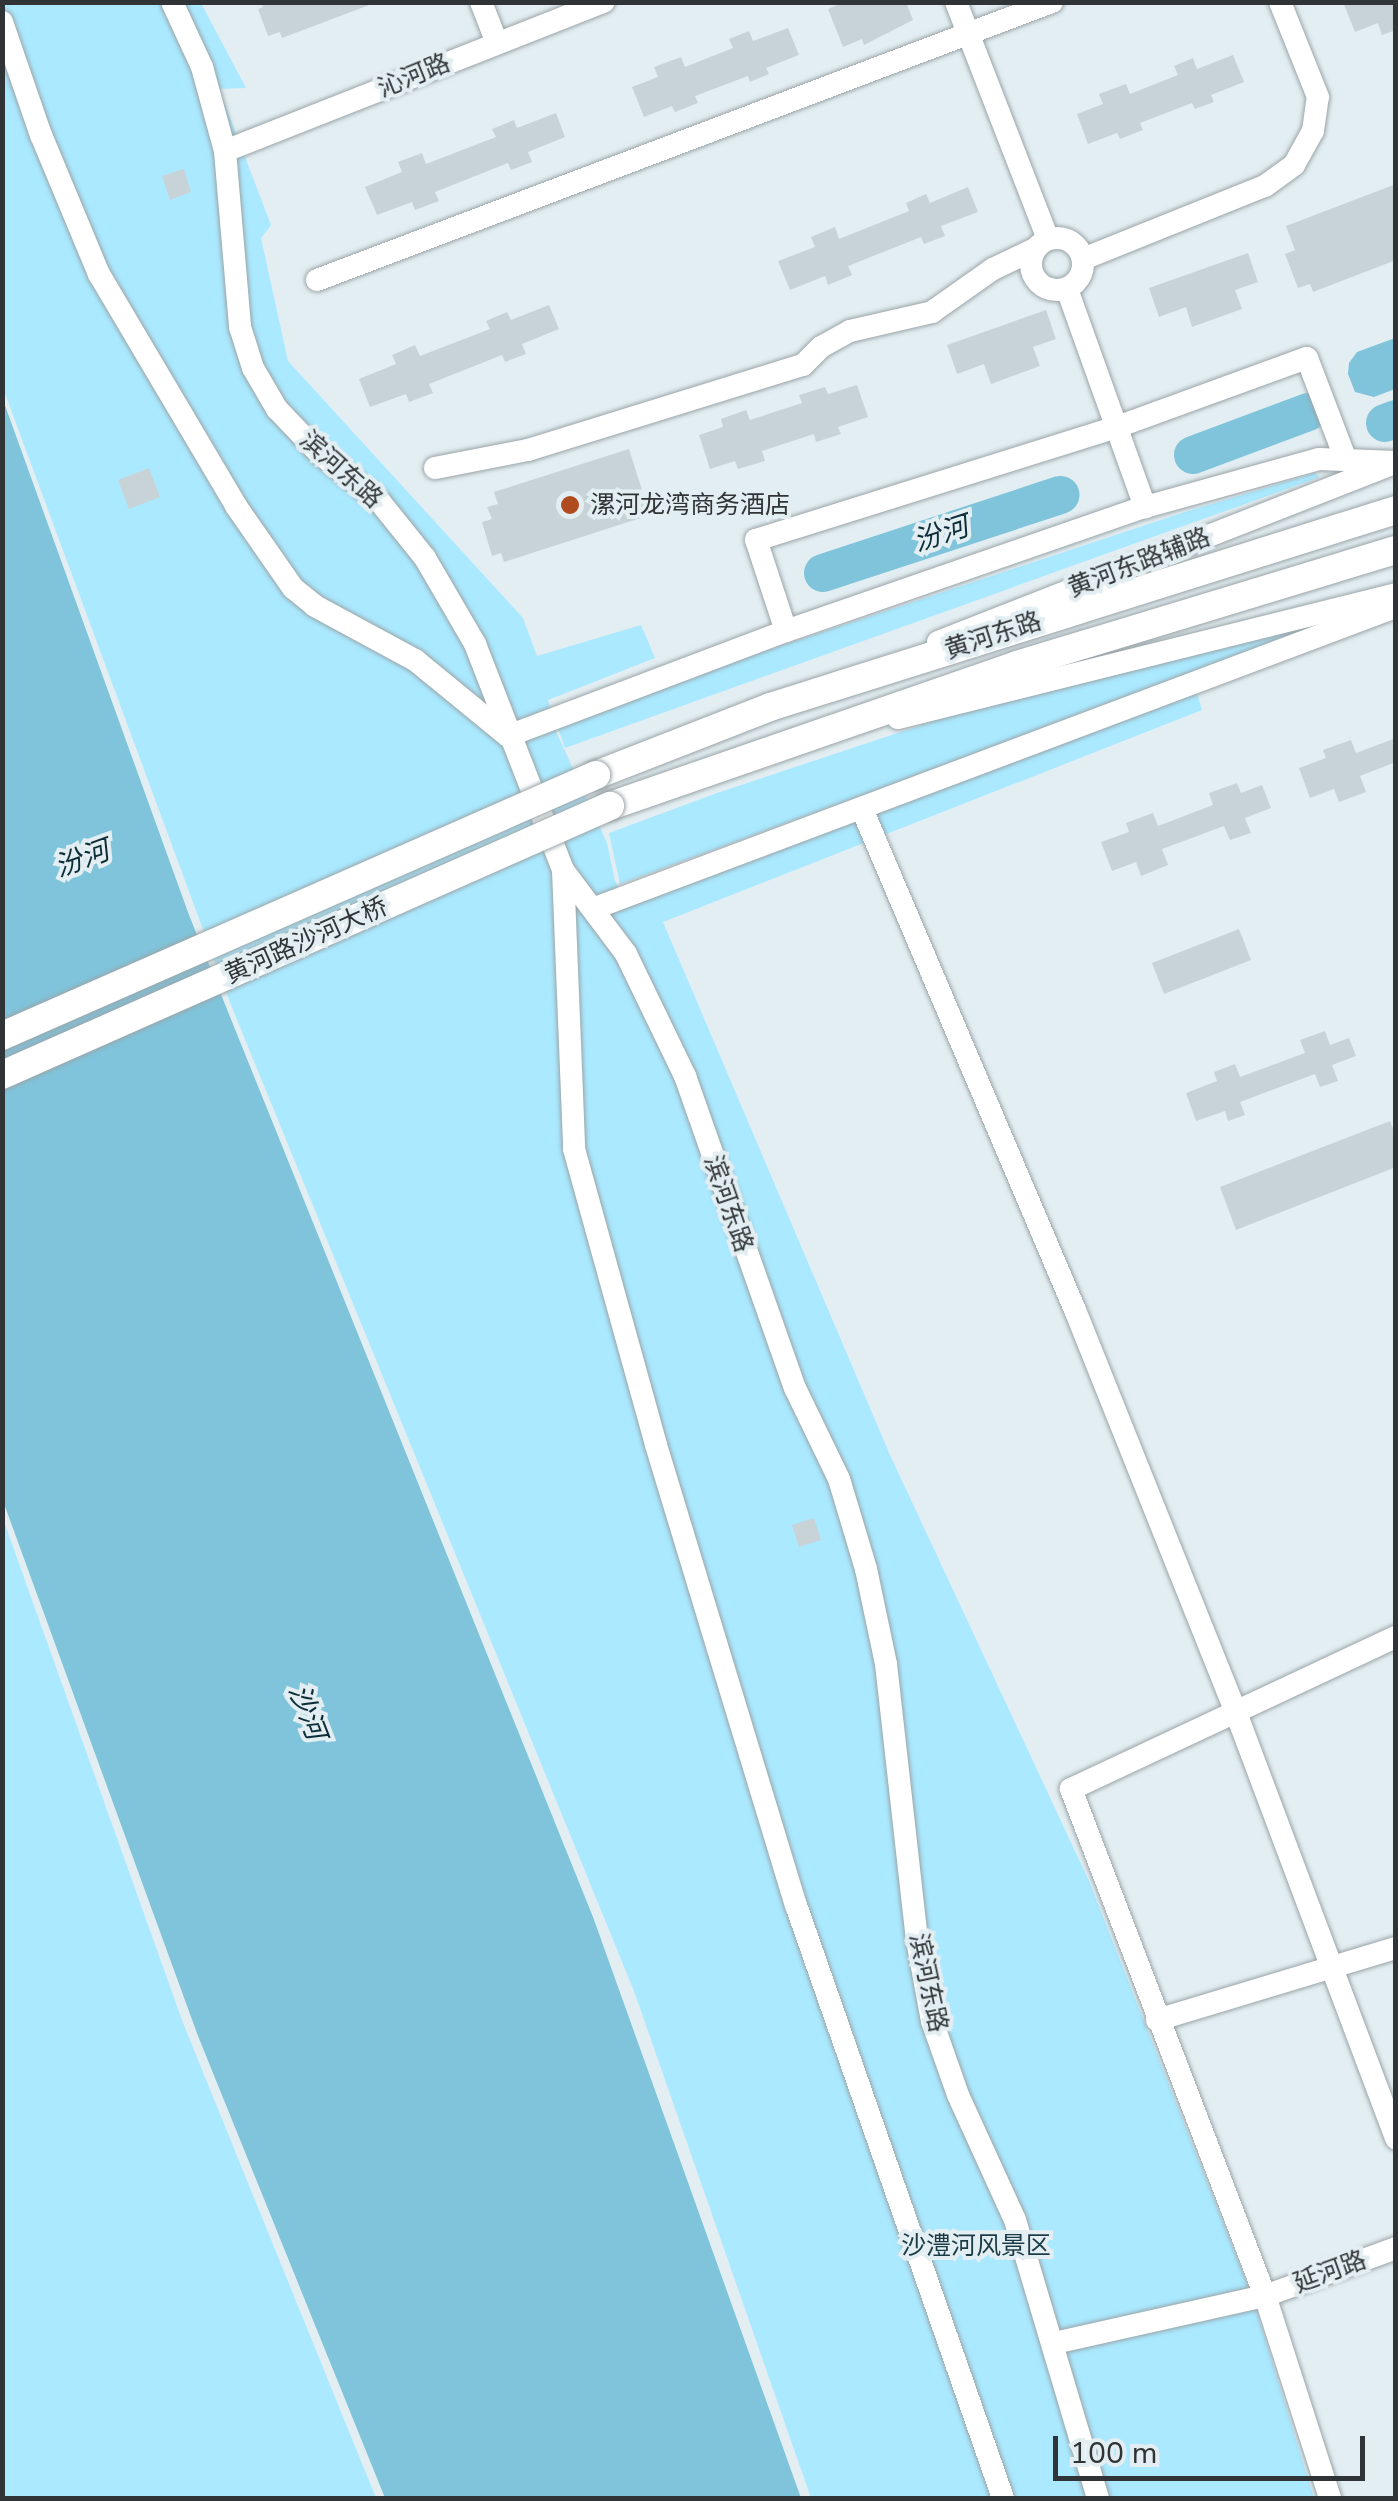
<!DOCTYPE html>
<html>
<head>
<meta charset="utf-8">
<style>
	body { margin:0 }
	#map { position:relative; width:1398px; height:2501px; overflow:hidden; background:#e3eef2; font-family:"Nunito Sans","Noto Sans SC",sans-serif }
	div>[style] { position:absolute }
	.green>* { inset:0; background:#aae9ff }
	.water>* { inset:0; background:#80c4db }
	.river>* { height:38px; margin:-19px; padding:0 19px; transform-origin:19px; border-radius:19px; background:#80c4db }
	.building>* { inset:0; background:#c8d3d7 }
	.roads { filter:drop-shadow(0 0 2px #9aa4a8) drop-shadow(0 0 2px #9aa4a8) }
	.minor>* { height:22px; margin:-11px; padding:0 11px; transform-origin:11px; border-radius:11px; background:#fff }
	.minor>.ring { margin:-11px; padding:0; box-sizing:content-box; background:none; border:22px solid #fff; border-radius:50% }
	.major>* { height:28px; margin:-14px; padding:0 14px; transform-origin:14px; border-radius:14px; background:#fff }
	.bridges { filter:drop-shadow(0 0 2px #9aa4a8) drop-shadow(0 0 2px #9aa4a8) }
	.major-bridge>* { height:28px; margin:-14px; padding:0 14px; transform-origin:14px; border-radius:14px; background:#fff }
	.dots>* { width:28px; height:28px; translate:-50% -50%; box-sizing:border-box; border:5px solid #e3eef2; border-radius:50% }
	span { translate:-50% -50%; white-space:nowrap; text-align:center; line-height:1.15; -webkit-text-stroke:8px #e3eef2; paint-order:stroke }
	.street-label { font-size:25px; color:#303436 }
	.poi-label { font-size:25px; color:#303436 }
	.left { translate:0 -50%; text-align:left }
	.park-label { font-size:25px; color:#1a3b45 }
	.water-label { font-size:28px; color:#0d2e38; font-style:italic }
	.frame { position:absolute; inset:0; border:5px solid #303436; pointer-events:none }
	.scale { position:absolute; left:1053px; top:2436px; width:312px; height:45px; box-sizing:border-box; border:5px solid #303436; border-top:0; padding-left:12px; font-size:30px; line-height:35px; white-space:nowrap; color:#303436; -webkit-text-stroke:8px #e3eef2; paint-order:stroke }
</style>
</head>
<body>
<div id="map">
	<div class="green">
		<i style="clip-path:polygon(2px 3px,201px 3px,246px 88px,219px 89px,271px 225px,261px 238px,288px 361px,523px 618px,537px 656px,641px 625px,655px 658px,548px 700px,554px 727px,607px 843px,615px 881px,627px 902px,1196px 690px,1202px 710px,663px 922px,890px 1455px,1089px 1881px,1253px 2299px,1314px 2498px,811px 2498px,634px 1991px,231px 1005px,3px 388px)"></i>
		<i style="clip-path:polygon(1315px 473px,1320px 477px,565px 748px,558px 728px,750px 656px,1185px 512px)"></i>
		<i style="clip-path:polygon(1361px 613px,620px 884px,609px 833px,717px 793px,1015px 694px)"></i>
		<i style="clip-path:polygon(2px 1516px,183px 2023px,376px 2498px,3px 2498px)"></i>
	</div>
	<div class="water">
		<i style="clip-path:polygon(1395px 338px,1395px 389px,1374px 397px,1355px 392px,1348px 374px,1349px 363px,1357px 352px)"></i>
		<i style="clip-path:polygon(2px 397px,189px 915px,593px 1917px,801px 2498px,385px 2498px,198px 2036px,3px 1501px)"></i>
	</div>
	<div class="river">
		<i style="left:1385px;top:423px;width:12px;rotate:-20deg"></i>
		<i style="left:1193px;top:455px;width:123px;rotate:-20.5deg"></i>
		<i style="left:823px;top:573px;width:250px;rotate:-18.2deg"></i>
	</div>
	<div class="building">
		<i style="clip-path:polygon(261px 2px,371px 2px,372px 4px,282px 38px,280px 32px,268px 36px,258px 9px,263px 7px)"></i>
		<i style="clip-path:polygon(844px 2px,906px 2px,913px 20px,864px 45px,862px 39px,843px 47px,828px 9px)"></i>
		<i style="clip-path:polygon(1343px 2px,1396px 2px,1396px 30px,1382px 35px,1378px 23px,1355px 32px)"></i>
		<i style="clip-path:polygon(788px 28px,799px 55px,766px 68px,769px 74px,750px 82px,748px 76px,695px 96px,698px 103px,675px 112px,672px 106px,644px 117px,632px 87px,658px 77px,654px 67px,681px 57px,685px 67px,733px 48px,729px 39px,749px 31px,753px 41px)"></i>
		<i style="clip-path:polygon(1233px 55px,1244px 82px,1211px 95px,1214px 102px,1195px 109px,1192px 103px,1140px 123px,1143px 130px,1120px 139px,1117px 133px,1088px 144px,1077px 114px,1103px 104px,1099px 94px,1126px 84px,1130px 94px,1178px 75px,1174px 66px,1193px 58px,1197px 69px)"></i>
		<i style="clip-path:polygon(556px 113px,565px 137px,528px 152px,532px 162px,511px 170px,508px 163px,435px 192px,439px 201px,415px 210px,412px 202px,377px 215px,365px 187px,402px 172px,398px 162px,422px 153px,426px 164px,496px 137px,492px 129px,514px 120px,517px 128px)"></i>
		<i style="clip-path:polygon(184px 169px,191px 192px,170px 200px,162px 176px)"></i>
		<i style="clip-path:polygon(1396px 184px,1396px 260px,1313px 292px,1310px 284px,1298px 288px,1285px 254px,1295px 250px,1286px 226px)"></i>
		<i style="clip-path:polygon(968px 187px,978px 212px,941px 226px,945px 236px,924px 244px,921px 237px,848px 266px,852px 275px,828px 285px,825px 276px,790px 290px,778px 261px,815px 247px,811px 237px,835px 227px,839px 239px,909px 211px,906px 203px,926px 194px,930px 203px)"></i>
		<i style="clip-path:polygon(1248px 253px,1258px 282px,1235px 290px,1242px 309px,1192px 327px,1186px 307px,1159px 317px,1149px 288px)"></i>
		<i style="clip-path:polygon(549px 305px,559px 329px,522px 344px,526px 354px,505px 362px,502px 355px,429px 384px,433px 393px,409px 402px,406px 394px,370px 407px,359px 379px,396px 364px,392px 355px,415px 345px,420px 356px,490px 329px,486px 321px,507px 312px,511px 320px)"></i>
		<i style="clip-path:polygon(1046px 310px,1056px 339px,1033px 347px,1040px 366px,991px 384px,984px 364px,957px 374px,947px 345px)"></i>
		<i style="clip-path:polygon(857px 385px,868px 417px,838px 427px,841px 434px,816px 442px,814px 434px,762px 451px,765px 461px,738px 469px,735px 461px,710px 469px,699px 435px,723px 427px,721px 419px,746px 410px,750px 420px,802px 403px,799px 395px,825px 387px,828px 394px)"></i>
		<i style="clip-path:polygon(629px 449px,650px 515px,504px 562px,501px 553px,492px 556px,482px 522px,492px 519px,487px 507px,498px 504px,494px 492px)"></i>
		<i style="clip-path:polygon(149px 468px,160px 497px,129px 509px,118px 480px)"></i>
		<i style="clip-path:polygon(1396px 738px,1396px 762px,1360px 776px,1366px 792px,1339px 802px,1334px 789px,1310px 798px,1299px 768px,1326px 758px,1323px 750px,1351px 740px,1356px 753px)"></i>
		<i style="clip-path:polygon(1237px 783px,1241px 793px,1262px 785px,1271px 808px,1245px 818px,1251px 833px,1230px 840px,1224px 826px,1162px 849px,1168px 865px,1141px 876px,1136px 862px,1112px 871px,1101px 842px,1129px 832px,1126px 823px,1153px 813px,1158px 826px,1213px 805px,1209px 793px)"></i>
		<i style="clip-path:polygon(1239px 929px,1251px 960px,1164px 994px,1152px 963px)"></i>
		<i style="clip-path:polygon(1325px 1031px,1330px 1045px,1349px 1038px,1356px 1056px,1332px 1065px,1338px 1081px,1320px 1087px,1315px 1074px,1240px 1102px,1245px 1115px,1228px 1121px,1225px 1111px,1196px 1121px,1186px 1093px,1217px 1081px,1214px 1072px,1235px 1064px,1240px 1077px,1305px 1053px,1300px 1040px)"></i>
		<i style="clip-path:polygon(1390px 1121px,1396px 1136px,1396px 1167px,1236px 1230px,1220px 1187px)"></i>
		<i style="clip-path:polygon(814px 1518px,821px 1540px,799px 1547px,792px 1525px)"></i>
	</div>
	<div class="roads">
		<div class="minor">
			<i style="left:172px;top:2px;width:72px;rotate:65.2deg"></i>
			<i style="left:202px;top:67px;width:87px;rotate:74.7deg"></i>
			<i style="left:225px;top:151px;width:177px;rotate:85.1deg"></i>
			<i style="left:240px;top:327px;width:43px;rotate:72.4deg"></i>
			<i style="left:253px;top:368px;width:48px;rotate:59.7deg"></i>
			<i style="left:277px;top:409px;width:61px;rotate:46.3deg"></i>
			<i style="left:319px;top:453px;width:78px;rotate:38.8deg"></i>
			<i style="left:380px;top:502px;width:72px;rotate:51.2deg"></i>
			<i style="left:425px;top:558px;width:99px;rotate:59.8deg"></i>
			<i style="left:475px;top:644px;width:243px;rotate:68.7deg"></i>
			<i style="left:563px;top:870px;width:105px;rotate:53.1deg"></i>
			<i style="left:626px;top:954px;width:136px;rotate:64.2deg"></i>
			<i style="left:685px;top:1076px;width:331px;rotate:70.6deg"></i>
			<i style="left:795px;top:1388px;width:101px;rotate:64.2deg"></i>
			<i style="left:839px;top:1479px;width:94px;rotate:73.3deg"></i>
			<i style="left:866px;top:1569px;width:97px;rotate:78.1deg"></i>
			<i style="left:886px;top:1664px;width:278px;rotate:83.6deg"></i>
			<i style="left:917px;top:1940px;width:82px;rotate:79.5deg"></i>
			<i style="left:932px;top:2021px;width:78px;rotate:70.6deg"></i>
			<i style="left:958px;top:2095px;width:137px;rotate:65.5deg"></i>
			<i style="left:1015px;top:2220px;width:290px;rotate:73.4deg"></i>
			<i style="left:481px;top:2px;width:44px;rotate:68.7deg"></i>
			<i style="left:956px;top:2px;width:254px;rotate:68.8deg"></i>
			<i style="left:2px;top:22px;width:120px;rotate:71deg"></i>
			<i style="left:41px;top:135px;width:151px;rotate:67.4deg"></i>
			<i style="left:99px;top:274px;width:269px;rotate:59.4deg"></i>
			<i style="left:236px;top:506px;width:100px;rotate:55.2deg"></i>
			<i style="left:293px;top:588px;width:28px;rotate:39deg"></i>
			<i style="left:315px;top:606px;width:114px;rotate:28.4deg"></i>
			<i style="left:415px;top:660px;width:120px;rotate:39.3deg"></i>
			<i style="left:508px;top:736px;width:297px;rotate:-20.7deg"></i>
			<i style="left:786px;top:631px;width:380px;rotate:-19.1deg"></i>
			<i style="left:1145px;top:507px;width:180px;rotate:-15.4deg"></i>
			<i style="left:1319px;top:459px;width:77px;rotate:2.2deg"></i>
			<i style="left:225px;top:151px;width:407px;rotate:-21.5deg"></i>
			<i class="ring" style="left:1031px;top:238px;width:30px;height:30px"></i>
			<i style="left:1083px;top:259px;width:196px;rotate:-21.9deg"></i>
			<i style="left:1265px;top:186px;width:36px;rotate:-36deg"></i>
			<i style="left:1294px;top:165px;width:39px;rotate:-61deg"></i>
			<i style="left:1313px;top:131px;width:34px;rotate:-82deg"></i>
			<i style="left:1318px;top:97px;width:102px;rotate:-111.8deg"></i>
			<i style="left:317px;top:280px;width:786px;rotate:-20.72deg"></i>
			<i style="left:1067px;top:289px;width:232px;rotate:70.3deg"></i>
			<i style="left:435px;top:468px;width:95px;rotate:-11deg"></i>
			<i style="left:528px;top:450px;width:288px;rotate:-17.2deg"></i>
			<i style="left:803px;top:365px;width:25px;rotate:-45deg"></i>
			<i style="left:821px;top:347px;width:33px;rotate:-29deg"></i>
			<i style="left:850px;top:331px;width:84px;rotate:-13deg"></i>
			<i style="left:932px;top:312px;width:75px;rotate:-35.2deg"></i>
			<i style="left:993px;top:269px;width:47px;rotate:-25.5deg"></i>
			<i style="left:786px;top:631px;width:96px;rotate:-108.2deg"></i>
			<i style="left:756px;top:540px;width:378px;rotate:-17.4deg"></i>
			<i style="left:1117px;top:427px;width:202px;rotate:-20deg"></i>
			<i style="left:1307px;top:358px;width:109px;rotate:69.1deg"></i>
			<i style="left:938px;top:642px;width:483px;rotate:-21.4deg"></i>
			<i style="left:898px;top:718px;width:513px;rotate:-13.98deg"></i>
			<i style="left:862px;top:809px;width:544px;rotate:66.97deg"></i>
			<i style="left:1075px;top:1310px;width:431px;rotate:68.2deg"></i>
			<i style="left:1235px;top:1710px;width:458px;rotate:69.4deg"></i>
			<i style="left:563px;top:870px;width:279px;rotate:87.7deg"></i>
			<i style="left:574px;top:1149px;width:307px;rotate:74.5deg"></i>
			<i style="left:656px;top:1445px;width:481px;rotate:73.1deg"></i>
			<i style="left:796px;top:1905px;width:628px;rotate:70.76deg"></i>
			<i style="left:595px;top:908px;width:856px;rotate:-20.6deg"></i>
			<i style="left:1157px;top:2020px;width:250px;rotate:-16.8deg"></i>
			<i style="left:1054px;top:2343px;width:216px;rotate:-12.6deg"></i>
			<i style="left:1265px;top:2296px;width:140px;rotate:-20.1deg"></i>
			<i style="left:1330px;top:2498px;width:212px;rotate:-107.8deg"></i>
			<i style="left:1265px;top:2296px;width:543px;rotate:-110.94deg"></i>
			<i style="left:1071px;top:1789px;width:359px;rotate:-25.1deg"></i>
		</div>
		<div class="major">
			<i style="left:596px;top:775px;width:187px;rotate:-21.3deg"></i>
			<i style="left:770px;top:707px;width:656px;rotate:-17.47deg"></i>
			<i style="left:610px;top:806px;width:431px;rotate:-19.1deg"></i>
			<i style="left:1017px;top:665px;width:396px;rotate:-16.9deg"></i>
		</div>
	</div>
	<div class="bridges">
		<div class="major-bridge">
			<i style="left:2px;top:1036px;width:649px;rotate:-23.72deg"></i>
			<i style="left:2px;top:1075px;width:665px;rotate:-23.87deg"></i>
		</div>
	</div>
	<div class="dots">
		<i style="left:570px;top:505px;background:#b04a1f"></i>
	</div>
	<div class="street-label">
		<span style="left:414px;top:76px;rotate:-22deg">沁河路</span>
		<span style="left:341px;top:470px;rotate:42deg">滨河东路</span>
		<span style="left:1139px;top:563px;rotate:-21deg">黄河东路辅路</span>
		<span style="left:993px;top:636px;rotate:-18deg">黄河东路</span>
		<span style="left:306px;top:941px;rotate:-24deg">黄河路沙河大桥</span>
		<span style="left:728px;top:1204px;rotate:71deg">滨河东路</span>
		<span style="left:928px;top:1983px;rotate:78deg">滨河东路</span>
		<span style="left:1330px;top:2272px;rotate:-20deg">延河路</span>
	</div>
	<div class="poi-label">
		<span class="left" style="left:590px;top:505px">漯河龙湾商务酒店</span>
	</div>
	<div class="park-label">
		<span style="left:976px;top:2246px">沙澧河风景区</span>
	</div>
	<div class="water-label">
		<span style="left:941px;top:534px;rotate:-18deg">汾河</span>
		<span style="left:82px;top:859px;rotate:-20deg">汾河</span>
		<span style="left:307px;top:1712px;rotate:69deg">沙河</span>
	</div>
	<div class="frame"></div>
	<div class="scale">100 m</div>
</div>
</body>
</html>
